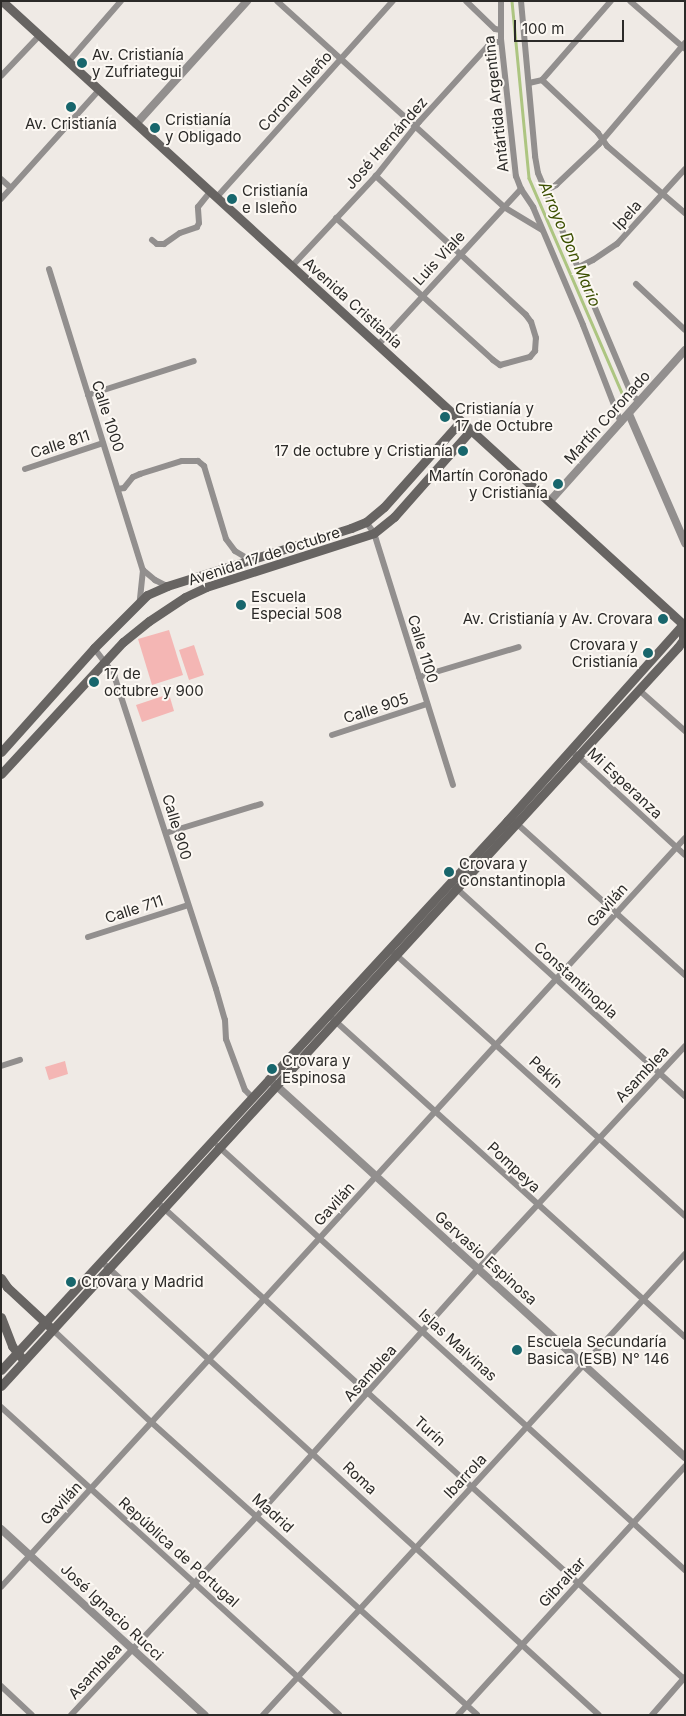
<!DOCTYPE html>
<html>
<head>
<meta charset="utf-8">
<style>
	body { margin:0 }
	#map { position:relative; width:686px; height:1716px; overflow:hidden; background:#efeae5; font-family:Inter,sans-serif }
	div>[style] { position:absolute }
	.green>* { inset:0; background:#f4b6b4 }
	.stream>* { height:2.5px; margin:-1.25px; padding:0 1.25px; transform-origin:1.25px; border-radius:1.25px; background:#adc581 }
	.minor>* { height:6px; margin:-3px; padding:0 3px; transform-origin:3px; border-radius:3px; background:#928f8e }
	.tertiary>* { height:8px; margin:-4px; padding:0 4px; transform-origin:4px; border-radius:4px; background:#928f8e }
	.secondary>* { height:9px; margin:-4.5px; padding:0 4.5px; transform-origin:4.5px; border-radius:4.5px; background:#676462 }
	.dots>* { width:14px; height:14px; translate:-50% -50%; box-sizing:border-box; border:2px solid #fcf8f3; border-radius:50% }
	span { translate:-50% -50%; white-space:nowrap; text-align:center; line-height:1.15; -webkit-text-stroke:4px #fcf8f3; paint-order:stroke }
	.poi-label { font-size:15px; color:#2b2a28 }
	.left { translate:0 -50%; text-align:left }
	.right { translate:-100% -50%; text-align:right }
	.street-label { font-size:15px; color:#2b2a28 }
	.water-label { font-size:16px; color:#3b4f00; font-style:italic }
	.frame { position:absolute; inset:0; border:2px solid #2b2a28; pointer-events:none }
	.scale { position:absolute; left:514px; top:20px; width:110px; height:22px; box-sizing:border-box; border:2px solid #2b2a28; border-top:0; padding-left:6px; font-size:15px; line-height:18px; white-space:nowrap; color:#2b2a28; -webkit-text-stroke:4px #fcf8f3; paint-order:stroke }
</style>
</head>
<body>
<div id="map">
	<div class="green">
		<i style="clip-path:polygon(169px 630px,183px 675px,152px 685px,138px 639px)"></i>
		<i style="clip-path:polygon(194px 645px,204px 675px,189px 680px,179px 650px)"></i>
		<i style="clip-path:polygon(169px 694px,174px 711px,142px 722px,136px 705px)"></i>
		<i style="clip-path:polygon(65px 1061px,68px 1074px,49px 1080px,45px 1067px)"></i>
	</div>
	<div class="stream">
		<i style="left:512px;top:1px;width:178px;rotate:84.5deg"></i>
		<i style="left:529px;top:178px;width:242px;rotate:66.6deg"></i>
	</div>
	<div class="minor">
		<i style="left:277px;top:1px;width:307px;rotate:42.2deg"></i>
		<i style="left:504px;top:207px;width:44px;rotate:31.2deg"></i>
		<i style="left:466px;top:1px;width:40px;rotate:44deg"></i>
		<i style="left:495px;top:29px;width:6px;rotate:9deg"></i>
		<i style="left:501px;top:1px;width:38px;rotate:90deg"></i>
		<i style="left:501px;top:39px;width:138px;rotate:83.8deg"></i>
		<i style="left:516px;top:176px;width:14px;rotate:69deg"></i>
		<i style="left:521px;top:189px;width:22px;rotate:56deg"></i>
		<i style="left:533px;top:207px;width:128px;rotate:67deg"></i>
		<i style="left:583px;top:325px;width:105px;rotate:68.8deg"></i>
		<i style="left:521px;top:1px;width:156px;rotate:84.8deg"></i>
		<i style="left:535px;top:156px;width:17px;rotate:80deg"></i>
		<i style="left:538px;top:173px;width:241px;rotate:67.1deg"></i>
		<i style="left:632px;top:395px;width:9px;rotate:41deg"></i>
		<i style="left:630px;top:1px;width:72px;rotate:41deg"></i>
		<i style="left:68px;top:62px;width:81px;rotate:-49deg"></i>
		<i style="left:1px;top:76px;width:55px;rotate:-46.5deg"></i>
		<i style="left:542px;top:80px;width:77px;rotate:43.4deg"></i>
		<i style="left:598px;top:133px;width:16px;rotate:55deg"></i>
		<i style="left:607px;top:146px;width:103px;rotate:40.7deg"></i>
		<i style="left:529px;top:83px;width:13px;rotate:-13deg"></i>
		<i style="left:542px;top:80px;width:105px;rotate:-48.9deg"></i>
		<i style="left:1px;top:179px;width:13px;rotate:42deg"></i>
		<i style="left:546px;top:191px;width:12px;rotate:-31deg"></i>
		<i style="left:556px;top:185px;width:59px;rotate:-43.6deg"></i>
		<i style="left:599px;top:144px;width:133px;rotate:-49.6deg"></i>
		<i style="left:216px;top:198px;width:265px;rotate:-48.1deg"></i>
		<i style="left:1px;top:199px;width:147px;rotate:-48deg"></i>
		<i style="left:336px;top:218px;width:212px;rotate:42.1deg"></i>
		<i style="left:493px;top:360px;width:9px;rotate:36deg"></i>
		<i style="left:500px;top:365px;width:31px;rotate:-15deg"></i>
		<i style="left:530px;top:357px;width:8px;rotate:-50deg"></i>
		<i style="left:535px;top:351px;width:13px;rotate:-86deg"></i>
		<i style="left:536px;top:338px;width:17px;rotate:-107deg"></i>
		<i style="left:531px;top:322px;width:9px;rotate:-126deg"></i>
		<i style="left:526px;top:315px;width:205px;rotate:-137.2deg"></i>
		<i style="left:152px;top:240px;width:6px;rotate:39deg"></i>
		<i style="left:157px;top:244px;width:7px"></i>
		<i style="left:164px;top:244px;width:19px;rotate:-35deg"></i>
		<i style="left:180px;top:233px;width:18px;rotate:-19deg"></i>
		<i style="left:197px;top:227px;width:4px;rotate:-63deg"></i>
		<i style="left:199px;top:223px;width:16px;rotate:-94deg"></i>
		<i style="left:198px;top:207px;width:19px;rotate:-51deg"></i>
		<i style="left:292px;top:266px;width:123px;rotate:-47deg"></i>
		<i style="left:376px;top:176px;width:69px;rotate:-51.5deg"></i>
		<i style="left:419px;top:122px;width:103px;rotate:-47.8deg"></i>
		<i style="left:488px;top:46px;width:7px;rotate:-34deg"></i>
		<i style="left:494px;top:42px;width:7px"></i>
		<i style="left:579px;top:267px;width:16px;rotate:-27deg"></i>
		<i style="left:593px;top:260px;width:29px;rotate:-34deg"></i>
		<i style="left:617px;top:244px;width:101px;rotate:-47.8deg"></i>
		<i style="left:49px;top:269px;width:315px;rotate:72.7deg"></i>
		<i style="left:143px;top:570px;width:31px;rotate:96deg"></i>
		<i style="left:636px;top:284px;width:67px;rotate:43.2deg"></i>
		<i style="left:378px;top:345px;width:212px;rotate:-47.5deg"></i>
		<i style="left:88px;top:395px;width:111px;rotate:-17.8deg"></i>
		<i style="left:25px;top:469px;width:82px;rotate:-18.4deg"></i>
		<i style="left:118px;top:489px;width:6px;rotate:-9deg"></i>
		<i style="left:124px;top:488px;width:14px;rotate:-51deg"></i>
		<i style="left:133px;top:477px;width:8px;rotate:-23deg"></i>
		<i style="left:140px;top:474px;width:44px;rotate:-17.2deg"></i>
		<i style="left:182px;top:461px;width:16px"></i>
		<i style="left:198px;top:461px;width:8px;rotate:40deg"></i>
		<i style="left:204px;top:466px;width:76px;rotate:73.2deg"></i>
		<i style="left:226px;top:539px;width:15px;rotate:53deg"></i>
		<i style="left:235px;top:551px;width:17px;rotate:31deg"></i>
		<i style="left:366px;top:522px;width:14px;rotate:54deg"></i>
		<i style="left:374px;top:533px;width:264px;rotate:72.6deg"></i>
		<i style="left:143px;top:570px;width:16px;rotate:40deg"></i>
		<i style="left:155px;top:580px;width:13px;rotate:27deg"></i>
		<i style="left:94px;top:648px;width:34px;rotate:53deg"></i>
		<i style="left:114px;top:675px;width:330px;rotate:72deg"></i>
		<i style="left:216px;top:989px;width:32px;rotate:74deg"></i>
		<i style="left:225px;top:1020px;width:19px;rotate:87deg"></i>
		<i style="left:226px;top:1039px;width:54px;rotate:69.6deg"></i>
		<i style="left:245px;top:1090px;width:10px;rotate:45deg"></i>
		<i style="left:419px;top:677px;width:104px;rotate:-16.7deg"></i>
		<i style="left:639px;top:690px;width:62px;rotate:41.7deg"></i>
		<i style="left:332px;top:735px;width:100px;rotate:-18.1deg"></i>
		<i style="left:575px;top:754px;width:149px;rotate:42.6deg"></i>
		<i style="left:515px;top:822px;width:229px;rotate:42deg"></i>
		<i style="left:166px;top:833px;width:99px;rotate:-17deg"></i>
		<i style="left:455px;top:887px;width:311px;rotate:42.3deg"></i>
		<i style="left:88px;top:937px;width:105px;rotate:-17.7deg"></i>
		<i style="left:394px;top:953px;width:392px;rotate:42.1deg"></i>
		<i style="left:333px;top:1019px;width:474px;rotate:42.1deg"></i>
		<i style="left:1px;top:1066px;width:20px;rotate:-18deg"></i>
		<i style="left:218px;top:1146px;width:631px;rotate:42.24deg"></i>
		<i style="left:157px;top:1202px;width:712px;rotate:42.15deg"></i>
		<i style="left:102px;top:1262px;width:672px;rotate:42.35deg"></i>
		<i style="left:53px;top:1330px;width:134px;rotate:43.2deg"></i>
		<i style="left:151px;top:1422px;width:438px;rotate:41.9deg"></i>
		<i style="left:1px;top:1407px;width:457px;rotate:42.3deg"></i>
		<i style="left:1px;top:1587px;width:1014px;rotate:-47.6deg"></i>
		<i style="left:1px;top:1686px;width:42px;rotate:43.1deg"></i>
		<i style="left:71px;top:1715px;width:272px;rotate:-46.9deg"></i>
		<i style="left:257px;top:1516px;width:330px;rotate:-48.2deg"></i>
		<i style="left:477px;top:1270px;width:306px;rotate:-47.1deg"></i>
		<i style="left:263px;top:1715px;width:625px;rotate:-47.53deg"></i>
		<i style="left:458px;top:1715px;width:337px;rotate:-47.6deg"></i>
		<i style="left:652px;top:1715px;width:50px;rotate:-49deg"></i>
	</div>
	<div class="tertiary">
		<i style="left:136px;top:124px;width:166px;rotate:-47.9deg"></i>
		<i style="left:629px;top:414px;width:141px;rotate:66.5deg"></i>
		<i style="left:550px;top:501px;width:203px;rotate:-48.2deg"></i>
		<i style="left:269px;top:1079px;width:562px;rotate:42.26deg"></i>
		<i style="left:1px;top:1529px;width:276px;rotate:42.4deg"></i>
	</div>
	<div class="secondary">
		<i style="left:2px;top:1px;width:926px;rotate:42.46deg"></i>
		<i style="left:1px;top:752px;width:140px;rotate:-48.2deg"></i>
		<i style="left:94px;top:648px;width:75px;rotate:-45deg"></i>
		<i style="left:147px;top:595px;width:22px;rotate:-24deg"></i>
		<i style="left:167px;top:586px;width:193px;rotate:-17.5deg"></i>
		<i style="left:351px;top:528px;width:16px;rotate:-22deg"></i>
		<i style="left:366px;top:522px;width:23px;rotate:-40deg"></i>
		<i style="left:384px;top:507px;width:115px;rotate:-48.2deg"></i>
		<i style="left:1px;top:774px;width:180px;rotate:-47.3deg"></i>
		<i style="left:123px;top:642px;width:33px;rotate:-39deg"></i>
		<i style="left:149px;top:621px;width:43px;rotate:-33.7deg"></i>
		<i style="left:185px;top:597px;width:23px;rotate:-25deg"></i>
		<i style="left:206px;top:587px;width:176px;rotate:-17.8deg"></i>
		<i style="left:374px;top:533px;width:26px;rotate:-39deg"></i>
		<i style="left:394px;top:517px;width:116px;rotate:-48.5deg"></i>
		<i style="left:1px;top:1278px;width:11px;rotate:56deg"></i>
		<i style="left:7px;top:1287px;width:57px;rotate:42.9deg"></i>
		<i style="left:1px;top:1317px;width:31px;rotate:69deg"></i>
		<i style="left:12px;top:1346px;width:14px;rotate:51deg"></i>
		<i style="left:1px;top:1370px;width:747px;rotate:-47.33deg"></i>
		<i style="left:507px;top:821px;width:264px;rotate:-48.2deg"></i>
		<i style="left:1px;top:1386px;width:1002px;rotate:-47.51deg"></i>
		<i style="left:678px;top:647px;width:9px;rotate:-54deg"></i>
		<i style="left:683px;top:640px;width:16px;rotate:-90deg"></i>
	</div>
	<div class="dots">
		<i style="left:82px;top:63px;background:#18666c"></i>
		<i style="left:71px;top:107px;background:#18666c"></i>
		<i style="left:155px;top:128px;background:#18666c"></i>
		<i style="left:232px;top:199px;background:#18666c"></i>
		<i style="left:445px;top:417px;background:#18666c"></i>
		<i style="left:463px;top:451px;background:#18666c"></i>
		<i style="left:558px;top:484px;background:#18666c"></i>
		<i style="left:241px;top:605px;background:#18666c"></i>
		<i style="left:663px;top:619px;background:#18666c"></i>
		<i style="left:648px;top:653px;background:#18666c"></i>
		<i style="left:94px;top:682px;background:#18666c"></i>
		<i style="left:449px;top:872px;background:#18666c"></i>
		<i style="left:272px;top:1069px;background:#18666c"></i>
		<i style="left:71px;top:1282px;background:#18666c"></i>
		<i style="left:517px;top:1350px;background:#18666c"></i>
	</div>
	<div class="poi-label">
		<span class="left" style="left:92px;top:63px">Av. Cristianía<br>y Zufriategui</span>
		<span class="left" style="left:165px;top:128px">Cristianía<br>y Obligado</span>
		<span style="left:71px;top:124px">Av. Cristianía</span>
		<span class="left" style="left:242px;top:199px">Cristianía<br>e Isleño</span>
		<span class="left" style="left:455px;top:417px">Cristianía y<br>17 de Octubre</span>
		<span class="right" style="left:453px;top:451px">17 de octubre y Cristianía</span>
		<span class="right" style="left:548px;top:484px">Martín Coronado<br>y Cristianía</span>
		<span class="left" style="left:251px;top:605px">Escuela<br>Especial 508</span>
		<span class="right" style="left:653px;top:619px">Av. Cristianía y Av. Crovara</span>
		<span class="right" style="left:638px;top:653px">Crovara y<br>Cristianía</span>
		<span class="left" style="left:104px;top:682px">17 de<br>octubre y 900</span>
		<span class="left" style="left:459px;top:872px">Crovara y<br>Constantinopla</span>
		<span class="left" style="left:282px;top:1069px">Crovara y<br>Espinosa</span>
		<span class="left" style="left:81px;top:1282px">Crovara y Madrid</span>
		<span class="left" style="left:527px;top:1350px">Escuela Secundaría<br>Basica (ESB) N° 146</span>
	</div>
	<div class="street-label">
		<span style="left:295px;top:91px;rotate:-48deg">Coronel Isleño</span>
		<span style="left:496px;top:104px;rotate:-96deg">Antártida Argentina</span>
		<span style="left:386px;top:143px;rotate:-49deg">José Hernández</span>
		<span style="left:627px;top:215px;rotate:-48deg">Ipela</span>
		<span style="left:439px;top:258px;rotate:-47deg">Luis Viale</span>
		<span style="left:353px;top:303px;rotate:42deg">Avenida Cristianía</span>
		<span style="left:108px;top:416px;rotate:72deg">Calle 1000</span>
		<span style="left:607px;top:417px;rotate:-48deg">Martín Coronado</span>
		<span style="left:60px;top:444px;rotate:-18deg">Calle 811</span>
		<span style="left:264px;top:556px;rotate:-18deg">Avenida 17 de Octubre</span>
		<span style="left:423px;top:649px;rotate:73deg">Calle 1100</span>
		<span style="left:376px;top:708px;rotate:-18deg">Calle 905</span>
		<span style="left:625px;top:783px;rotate:43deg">Mi Esperanza</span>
		<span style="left:177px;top:827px;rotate:73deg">Calle 900</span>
		<span style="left:607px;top:905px;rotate:-48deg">Gavilán</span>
		<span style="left:134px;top:909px;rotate:-18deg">Calle 711</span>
		<span style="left:576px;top:980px;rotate:42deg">Constantinopla</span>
		<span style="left:546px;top:1072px;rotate:42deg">Pekín</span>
		<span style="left:642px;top:1074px;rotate:-47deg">Asamblea</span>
		<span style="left:514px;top:1167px;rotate:43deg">Pompeya</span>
		<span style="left:334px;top:1204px;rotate:-48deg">Gavilán</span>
		<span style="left:486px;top:1258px;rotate:42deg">Gervasio Espinosa</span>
		<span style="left:458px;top:1345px;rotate:42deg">Islas Malvinas</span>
		<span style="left:370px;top:1373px;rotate:-48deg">Asamblea</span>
		<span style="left:430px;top:1431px;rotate:42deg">Turín</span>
		<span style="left:465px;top:1476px;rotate:-47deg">Ibarrola</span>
		<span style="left:360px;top:1478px;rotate:43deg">Roma</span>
		<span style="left:61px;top:1503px;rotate:-47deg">Gavilán</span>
		<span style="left:273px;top:1513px;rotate:42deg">Madrid</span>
		<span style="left:179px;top:1552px;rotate:42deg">República de Portugal</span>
		<span style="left:562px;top:1582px;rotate:-48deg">Gibraltar</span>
		<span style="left:112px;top:1612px;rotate:43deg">José Ignacio Rucci</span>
		<span style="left:95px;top:1671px;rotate:-47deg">Asamblea</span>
	</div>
	<div class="water-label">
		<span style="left:570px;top:244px;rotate:67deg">Arroyo Don Mario</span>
	</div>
	<div class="frame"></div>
	<div class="scale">100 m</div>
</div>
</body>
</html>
